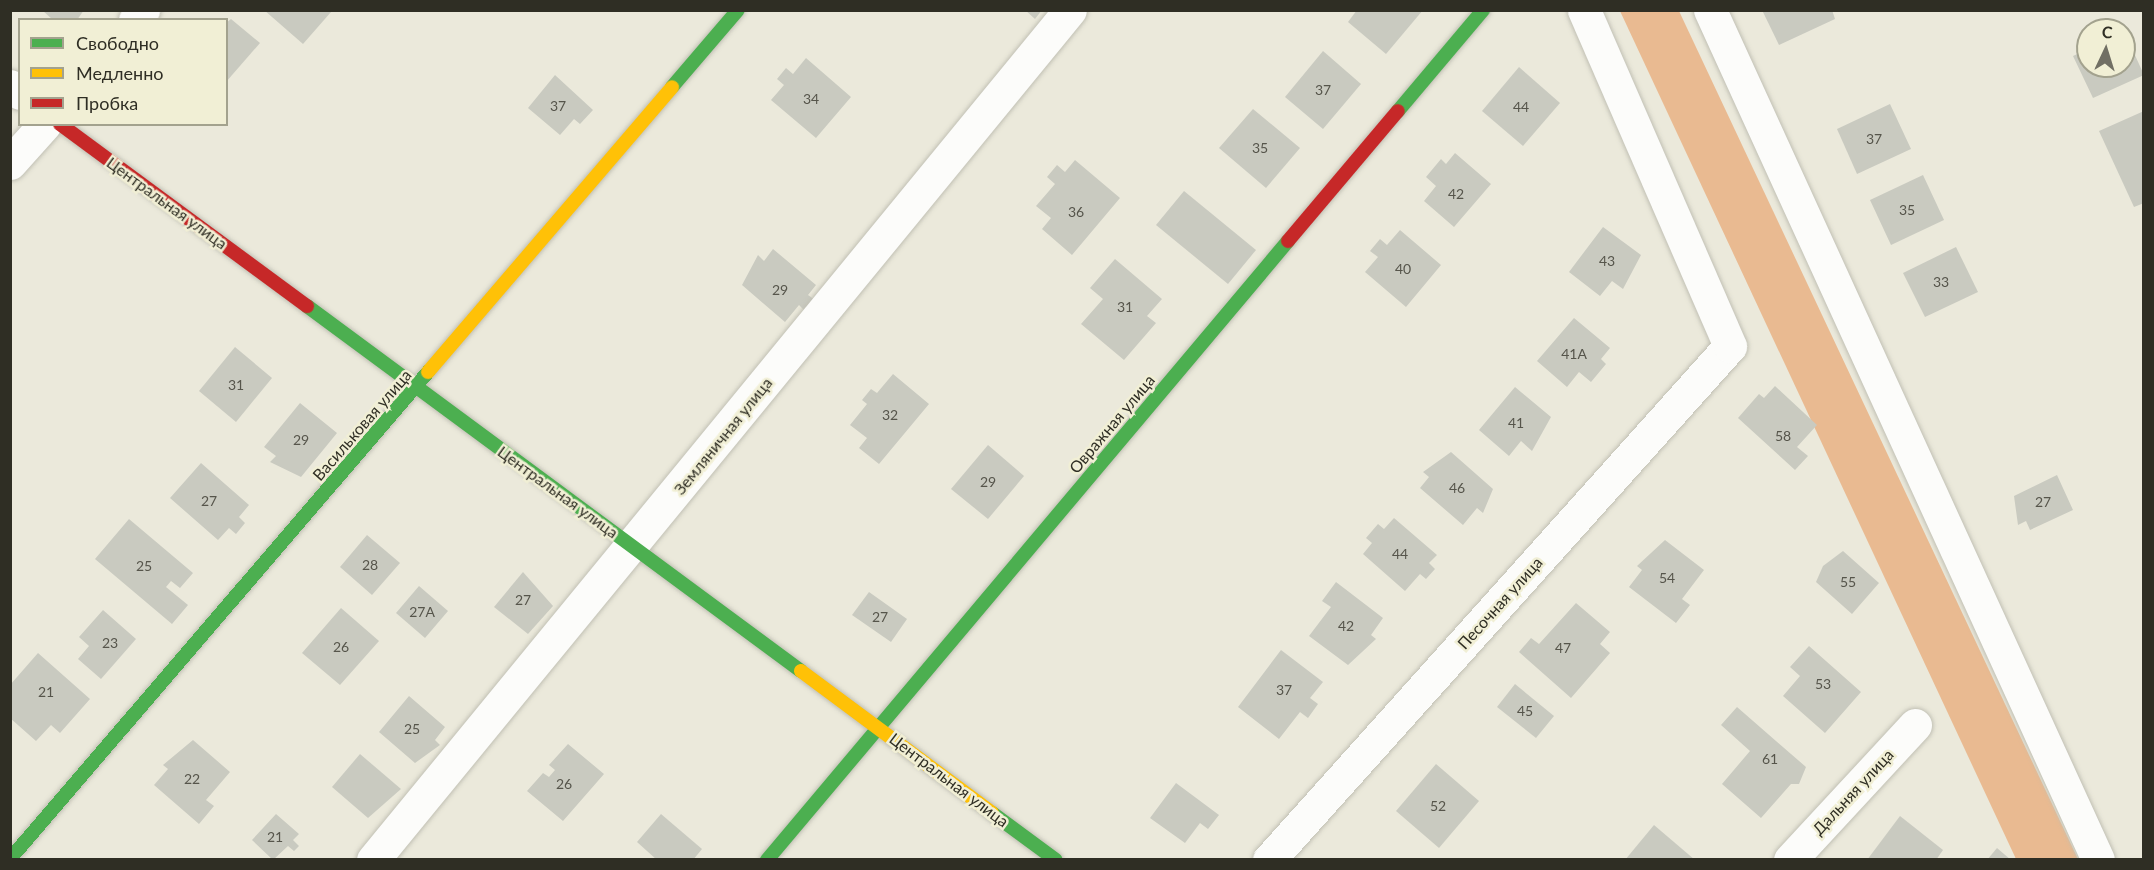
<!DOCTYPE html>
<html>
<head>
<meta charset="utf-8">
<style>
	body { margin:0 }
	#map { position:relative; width:2154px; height:870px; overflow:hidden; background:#ebe9db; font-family:Lato,sans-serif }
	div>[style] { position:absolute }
	.forest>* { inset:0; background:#e9ba91 }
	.building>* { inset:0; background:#c9cac0 }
	.roads { filter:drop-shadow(0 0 2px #c1c0b4) drop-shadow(0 0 2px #c1c0b4) }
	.street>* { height:33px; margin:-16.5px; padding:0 16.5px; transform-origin:16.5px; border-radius:16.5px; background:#fcfcfa }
	.fast>* { height:14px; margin:-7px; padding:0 7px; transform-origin:7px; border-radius:7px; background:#4caf50 }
	.slow>* { height:14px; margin:-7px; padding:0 7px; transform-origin:7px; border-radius:7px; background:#ffc107 }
	.jam>* { height:14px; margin:-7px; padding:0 7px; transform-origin:7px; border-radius:7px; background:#c62828 }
	span { translate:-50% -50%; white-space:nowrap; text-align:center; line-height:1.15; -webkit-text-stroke:5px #f1efd5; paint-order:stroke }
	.number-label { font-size:14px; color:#56554b }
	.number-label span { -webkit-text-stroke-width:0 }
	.street-label { font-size:16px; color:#2f2e24 }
	.frame { position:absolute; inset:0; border:12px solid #2f2e24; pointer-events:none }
	.legend { position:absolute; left:18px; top:18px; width:210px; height:108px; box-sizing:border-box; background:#f1efd5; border:2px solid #a3a28e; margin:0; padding:8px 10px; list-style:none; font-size:18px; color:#2f2e24 }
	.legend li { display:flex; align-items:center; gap:12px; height:30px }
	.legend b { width:30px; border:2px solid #a3a28e }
	.north { position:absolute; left:2076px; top:18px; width:60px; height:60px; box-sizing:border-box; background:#f1efd5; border:2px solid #a3a28e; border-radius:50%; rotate:4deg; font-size:16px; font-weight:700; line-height:24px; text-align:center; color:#2f2e24 }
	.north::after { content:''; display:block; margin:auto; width:21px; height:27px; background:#716f64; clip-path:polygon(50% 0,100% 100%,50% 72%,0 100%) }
</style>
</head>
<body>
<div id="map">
	<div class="forest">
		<i style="clip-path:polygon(1620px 11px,1679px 11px,2078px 859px,2016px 859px)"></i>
	</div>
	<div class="building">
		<i style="clip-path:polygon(42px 10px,84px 10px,77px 20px,53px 20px)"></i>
		<i style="clip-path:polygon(264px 10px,330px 10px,331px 12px,303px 44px)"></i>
		<i style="clip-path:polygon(1025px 10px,1042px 10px,1035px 19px)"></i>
		<i style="clip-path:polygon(1357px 10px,1423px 10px,1386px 54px,1348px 22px)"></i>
		<i style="clip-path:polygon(1762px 10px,1832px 10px,1835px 19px,1779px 45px)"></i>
		<i style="clip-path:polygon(231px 19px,260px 43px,226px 82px,226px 23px)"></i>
		<i style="clip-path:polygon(2124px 31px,2144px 75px,2093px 98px,2073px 56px,2088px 49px,2088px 66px,2124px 66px)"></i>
		<i style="clip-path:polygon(1323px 51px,1361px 84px,1323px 129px,1285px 97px)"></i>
		<i style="clip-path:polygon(806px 58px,851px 97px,816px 138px,771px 100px,784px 85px,777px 79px,786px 68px,793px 74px)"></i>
		<i style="clip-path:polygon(1519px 67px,1560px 103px,1523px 146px,1482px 111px)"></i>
		<i style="clip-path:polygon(555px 75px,593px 110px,580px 124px,574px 119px,560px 135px,528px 108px)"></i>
		<i style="clip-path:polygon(1890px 104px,1911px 149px,1857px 174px,1837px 129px)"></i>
		<i style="clip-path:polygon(1253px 109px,1300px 148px,1266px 188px,1219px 148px)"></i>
		<i style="clip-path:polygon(2144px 111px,2144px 203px,2134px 207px,2099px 131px)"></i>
		<i style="clip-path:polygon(1455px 153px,1491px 184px,1454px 227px,1424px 201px,1436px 186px,1426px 177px,1441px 159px,1446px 164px)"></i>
		<i style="clip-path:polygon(1075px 160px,1120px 198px,1072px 255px,1042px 229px,1051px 218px,1036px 206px,1055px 184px,1047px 177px,1057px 165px,1065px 172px)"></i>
		<i style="clip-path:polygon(1923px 175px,1944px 220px,1891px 245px,1870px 200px)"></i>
		<i style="clip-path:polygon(1184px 191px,1256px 250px,1228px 284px,1156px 225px)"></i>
		<i style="clip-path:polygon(1603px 227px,1641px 255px,1623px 289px,1612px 281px,1600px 296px,1569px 272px)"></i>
		<i style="clip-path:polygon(1400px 230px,1441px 265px,1406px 307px,1365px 272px,1378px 257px,1370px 251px,1380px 239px,1387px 245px)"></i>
		<i style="clip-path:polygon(1956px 247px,1978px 292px,1925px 317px,1903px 273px)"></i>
		<i style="clip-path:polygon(773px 249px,816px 285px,808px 295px,815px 300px,805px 311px,799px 305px,785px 322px,742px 285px,758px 255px,764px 261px)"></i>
		<i style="clip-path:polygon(1115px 259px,1162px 299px,1147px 316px,1156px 323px,1124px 360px,1081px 324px,1103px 299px,1090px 288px)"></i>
		<i style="clip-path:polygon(1574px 318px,1610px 348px,1601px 359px,1606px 364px,1591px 382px,1579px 372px,1567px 387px,1537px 361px)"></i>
		<i style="clip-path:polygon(235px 347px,272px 378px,236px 422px,199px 391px)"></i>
		<i style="clip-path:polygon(893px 374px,929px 404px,879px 464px,859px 448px,867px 438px,850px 425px,867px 404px,862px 400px,871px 389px,877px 393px)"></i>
		<i style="clip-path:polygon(1775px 386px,1817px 425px,1797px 447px,1808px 456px,1795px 470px,1738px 418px,1759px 394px,1764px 398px)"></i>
		<i style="clip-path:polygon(1515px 387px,1551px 417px,1532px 451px,1521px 441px,1509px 456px,1479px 430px)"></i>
		<i style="clip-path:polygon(300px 403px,337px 433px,301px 477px,270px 462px,276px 456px,264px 447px)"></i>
		<i style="clip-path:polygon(988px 445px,1024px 476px,988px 519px,951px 489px)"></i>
		<i style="clip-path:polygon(1451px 452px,1493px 489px,1483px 513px,1477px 508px,1463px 525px,1420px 488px,1429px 477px,1423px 472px)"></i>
		<i style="clip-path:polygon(201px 463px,249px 505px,239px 517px,245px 523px,236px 534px,229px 528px,218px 540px,170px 498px)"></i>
		<i style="clip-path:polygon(2057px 475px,2073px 510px,2030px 530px,2026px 521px,2018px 525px,2014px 496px)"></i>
		<i style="clip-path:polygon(1394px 518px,1437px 555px,1429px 563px,1435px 569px,1426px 579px,1420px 574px,1405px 591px,1363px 554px,1372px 543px,1366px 538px,1378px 524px,1384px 529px)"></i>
		<i style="clip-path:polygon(129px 519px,193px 573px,180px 588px,171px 581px,166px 587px,188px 605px,172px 624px,95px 559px)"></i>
		<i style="clip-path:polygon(367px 535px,400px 563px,372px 595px,340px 567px)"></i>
		<i style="clip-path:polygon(1665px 540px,1704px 570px,1682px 599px,1690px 605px,1676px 623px,1629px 587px,1642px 570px,1637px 566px)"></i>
		<i style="clip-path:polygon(1843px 551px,1879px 583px,1852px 614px,1816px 582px,1823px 566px)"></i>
		<i style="clip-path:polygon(523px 572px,553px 606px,528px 634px,494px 607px)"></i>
		<i style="clip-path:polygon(1336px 582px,1383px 618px,1371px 635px,1376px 639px,1348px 665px,1309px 636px,1331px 607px,1322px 601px)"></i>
		<i style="clip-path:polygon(419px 586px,448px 611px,425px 638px,396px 613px)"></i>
		<i style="clip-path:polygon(869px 592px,907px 619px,891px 642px,852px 615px)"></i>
		<i style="clip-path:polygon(1576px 603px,1610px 632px,1600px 644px,1610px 653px,1571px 698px,1519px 652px,1531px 638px,1539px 644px)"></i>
		<i style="clip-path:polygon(341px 608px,379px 641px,340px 685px,302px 653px)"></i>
		<i style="clip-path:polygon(103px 610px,136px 639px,101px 679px,78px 659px,89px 646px,79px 637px)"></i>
		<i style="clip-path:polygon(1809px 646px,1861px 692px,1825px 733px,1783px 696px,1800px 676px,1790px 667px)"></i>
		<i style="clip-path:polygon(1281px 650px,1323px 682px,1310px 698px,1318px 704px,1308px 718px,1300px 712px,1279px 739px,1238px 707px)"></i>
		<i style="clip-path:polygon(38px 653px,90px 699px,60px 733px,51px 725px,36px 741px,10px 718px,10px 685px)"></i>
		<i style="clip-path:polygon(1515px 684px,1554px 716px,1536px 738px,1497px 707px)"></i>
		<i style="clip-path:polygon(409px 696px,445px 727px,435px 740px,440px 745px,415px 763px,379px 732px)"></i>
		<i style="clip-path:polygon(1737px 707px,1806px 767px,1799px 784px,1791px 784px,1761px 818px,1722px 784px,1750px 751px,1721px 725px)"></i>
		<i style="clip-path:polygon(193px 740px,230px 772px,206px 800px,214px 806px,199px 824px,154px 785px,168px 769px,163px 765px)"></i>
		<i style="clip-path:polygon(568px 744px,604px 774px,563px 821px,527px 791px,543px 773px,549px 777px,555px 770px,549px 765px)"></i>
		<i style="clip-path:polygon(360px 754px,401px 789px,368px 818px,332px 787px)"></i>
		<i style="clip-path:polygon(1436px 764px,1479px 801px,1439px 848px,1396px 811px)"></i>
		<i style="clip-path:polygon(1176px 783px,1219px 815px,1208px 829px,1200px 823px,1185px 843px,1150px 818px)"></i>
		<i style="clip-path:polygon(276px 814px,299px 834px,293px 840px,299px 846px,294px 851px,288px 846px,273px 860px,252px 840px)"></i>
		<i style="clip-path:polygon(661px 814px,702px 849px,693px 860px,657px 860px,637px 842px)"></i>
		<i style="clip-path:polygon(1900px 816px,1943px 850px,1936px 860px,1867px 860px)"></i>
		<i style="clip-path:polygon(1654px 825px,1695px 860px,1625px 860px)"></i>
		<i style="clip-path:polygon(1997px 848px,2011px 860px,1987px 860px)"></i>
	</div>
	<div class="roads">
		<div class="street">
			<i style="left:1710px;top:10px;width:934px;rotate:65.46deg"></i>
			<i style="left:135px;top:20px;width:13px;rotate:-51deg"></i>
			<i style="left:10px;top:86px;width:12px;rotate:35deg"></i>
			<i style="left:10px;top:163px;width:52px;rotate:-48.1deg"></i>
			<i style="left:373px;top:860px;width:1099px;rotate:-50.65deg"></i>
			<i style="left:1269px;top:860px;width:690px;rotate:-48.11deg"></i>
			<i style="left:1730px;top:346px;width:366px;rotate:-113.5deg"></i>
			<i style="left:1790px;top:860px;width:184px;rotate:-47.2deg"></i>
		</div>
		<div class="fast">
			<i style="left:672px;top:87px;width:101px;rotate:-49.4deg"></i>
			<i style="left:1398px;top:111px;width:132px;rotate:-49.9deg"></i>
			<i style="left:307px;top:306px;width:614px;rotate:36.46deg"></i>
			<i style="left:992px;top:813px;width:79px;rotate:36.3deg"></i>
			<i style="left:10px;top:859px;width:642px;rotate:-49.36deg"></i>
			<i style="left:767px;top:860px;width:809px;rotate:-49.91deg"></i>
		</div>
		<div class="slow">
			<i style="left:428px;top:372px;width:375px;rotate:-49.4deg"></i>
			<i style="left:801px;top:671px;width:238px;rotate:36.6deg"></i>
		</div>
		<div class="jam">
			<i style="left:60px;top:124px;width:307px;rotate:36.4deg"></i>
			<i style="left:1288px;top:241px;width:170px;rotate:-49.8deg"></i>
		</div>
	</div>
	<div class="number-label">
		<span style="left:1323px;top:90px">37</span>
		<span style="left:811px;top:99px">34</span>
		<span style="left:558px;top:106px">37</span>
		<span style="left:1521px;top:107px">44</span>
		<span style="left:1874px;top:139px">37</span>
		<span style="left:1260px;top:148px">35</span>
		<span style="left:1456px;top:194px">42</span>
		<span style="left:1907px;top:210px">35</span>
		<span style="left:1076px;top:212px">36</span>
		<span style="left:1607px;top:261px">43</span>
		<span style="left:1403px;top:269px">40</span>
		<span style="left:1941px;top:282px">33</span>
		<span style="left:780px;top:290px">29</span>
		<span style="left:1125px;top:307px">31</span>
		<span style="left:1574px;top:354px">41А</span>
		<span style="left:236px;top:385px">31</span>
		<span style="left:890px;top:415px">32</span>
		<span style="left:1516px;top:423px">41</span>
		<span style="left:1783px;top:436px">58</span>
		<span style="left:301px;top:440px">29</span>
		<span style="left:988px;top:482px">29</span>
		<span style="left:1457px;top:488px">46</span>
		<span style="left:209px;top:501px">27</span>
		<span style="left:2043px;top:502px">27</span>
		<span style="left:1400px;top:554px">44</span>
		<span style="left:370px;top:565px">28</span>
		<span style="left:144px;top:566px">25</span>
		<span style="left:1667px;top:578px">54</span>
		<span style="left:1848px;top:582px">55</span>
		<span style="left:523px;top:600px">27</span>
		<span style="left:422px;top:612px">27А</span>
		<span style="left:880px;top:617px">27</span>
		<span style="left:1346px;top:626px">42</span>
		<span style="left:110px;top:643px">23</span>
		<span style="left:341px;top:647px">26</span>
		<span style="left:1563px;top:648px">47</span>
		<span style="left:1823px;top:684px">53</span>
		<span style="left:1284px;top:690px">37</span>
		<span style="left:46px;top:692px">21</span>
		<span style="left:1525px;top:711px">45</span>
		<span style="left:412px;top:729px">25</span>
		<span style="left:1770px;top:759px">61</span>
		<span style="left:192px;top:779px">22</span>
		<span style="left:564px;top:784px">26</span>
		<span style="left:1438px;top:806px">52</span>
		<span style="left:275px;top:837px">21</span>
	</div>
	<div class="street-label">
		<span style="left:167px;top:203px;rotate:36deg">Центральная улица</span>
		<span style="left:1112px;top:424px;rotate:-50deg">Овражная улица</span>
		<span style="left:362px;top:425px;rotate:-49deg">Васильковая улица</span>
		<span style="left:723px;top:436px;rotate:-51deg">Земляничная улица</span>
		<span style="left:558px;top:492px;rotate:36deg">Центральная улица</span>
		<span style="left:1500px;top:603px;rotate:-48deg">Песочная улица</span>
		<span style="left:949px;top:780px;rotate:37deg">Центральная улица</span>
		<span style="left:1853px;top:792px;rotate:-47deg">Дальняя улица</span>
	</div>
	<div class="frame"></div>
	<ul class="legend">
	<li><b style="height:8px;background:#4caf50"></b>Свободно</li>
	<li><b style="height:8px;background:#ffc107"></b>Медленно</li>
	<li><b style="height:8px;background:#c62828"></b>Пробка</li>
	</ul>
	<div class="north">С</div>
</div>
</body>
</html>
